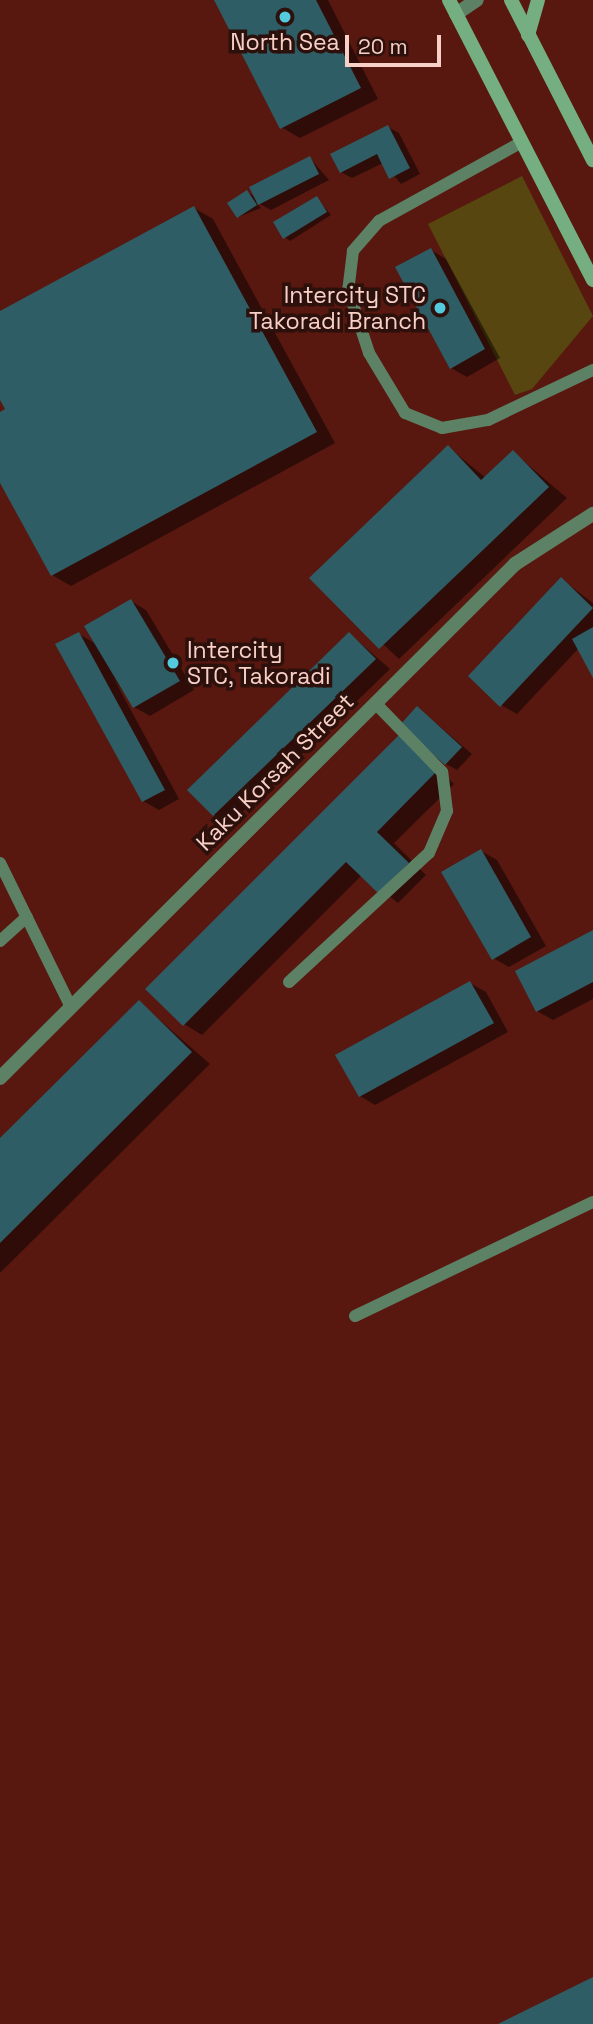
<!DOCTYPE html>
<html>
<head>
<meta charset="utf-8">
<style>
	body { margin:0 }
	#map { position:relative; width:593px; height:2024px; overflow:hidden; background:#58180f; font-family:"Space Grotesk",sans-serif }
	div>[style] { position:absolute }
	.green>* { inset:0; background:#57460f }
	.shadow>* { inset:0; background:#0007 }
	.building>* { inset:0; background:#2e5d65 }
	.service>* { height:12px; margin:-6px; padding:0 6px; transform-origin:6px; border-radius:6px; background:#5d8165 }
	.minor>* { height:14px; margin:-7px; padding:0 7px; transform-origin:7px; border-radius:7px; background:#5d8165 }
	.secondary>* { height:14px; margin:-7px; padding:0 7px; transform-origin:7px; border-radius:7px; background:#74ae81 }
	.dots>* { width:19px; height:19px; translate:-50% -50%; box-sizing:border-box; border:4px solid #2c100b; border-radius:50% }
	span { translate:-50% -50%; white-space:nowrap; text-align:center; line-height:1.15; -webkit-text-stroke:7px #2c100b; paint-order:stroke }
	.poi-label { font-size:23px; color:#f9d0c8 }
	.right { translate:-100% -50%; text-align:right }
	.left { translate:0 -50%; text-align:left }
	.street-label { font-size:23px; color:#f9d0c8 }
	.scale { position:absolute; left:345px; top:35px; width:96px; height:32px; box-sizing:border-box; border:4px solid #f9d0c8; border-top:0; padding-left:9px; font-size:21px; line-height:24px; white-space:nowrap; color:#f9d0c8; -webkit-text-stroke:5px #2c100b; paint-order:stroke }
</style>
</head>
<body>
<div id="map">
	<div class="green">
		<i style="clip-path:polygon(522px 176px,593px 316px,532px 389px,515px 395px,428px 224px)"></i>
	</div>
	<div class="shadow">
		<i style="clip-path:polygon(216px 0,328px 0,378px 99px,300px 138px,281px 127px)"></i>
		<i style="clip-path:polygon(388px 127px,399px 133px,420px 174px,401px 184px,383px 163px,352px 178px,341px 172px)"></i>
		<i style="clip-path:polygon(310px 158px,329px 180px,271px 210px,256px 202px,261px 208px,238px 217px,247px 192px,257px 198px)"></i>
		<i style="clip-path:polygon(317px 198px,331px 215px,290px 241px,285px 237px)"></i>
		<i style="clip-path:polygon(194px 208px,213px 219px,335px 443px,71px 586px,52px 575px,0 479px,0 414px,8px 410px,0 396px,0 313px)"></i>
		<i style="clip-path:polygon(431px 250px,446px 259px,500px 358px,467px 377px,451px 368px)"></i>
		<i style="clip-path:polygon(448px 447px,486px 478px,513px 452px,567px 498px,399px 659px,312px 578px)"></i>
		<i style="clip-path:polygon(561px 579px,593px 603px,593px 674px,579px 648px,517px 714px,501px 705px)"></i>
		<i style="clip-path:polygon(131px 601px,146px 610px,194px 690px,150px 716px,134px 707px,114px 679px,179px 799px,159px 810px,143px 801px,79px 634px,98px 645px)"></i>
		<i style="clip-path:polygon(350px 634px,390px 669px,230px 824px,215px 815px,190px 790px)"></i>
		<i style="clip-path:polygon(418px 708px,472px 754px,457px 770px,446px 764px)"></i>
		<i style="clip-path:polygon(418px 748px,454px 784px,394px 843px,426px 875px,398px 903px,362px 875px,202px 1035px,184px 1024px)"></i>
		<i style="clip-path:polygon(481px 851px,497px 860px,546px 946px,509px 967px,493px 958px)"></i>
		<i style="clip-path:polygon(593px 932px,593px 999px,553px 1020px,537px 1011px)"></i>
		<i style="clip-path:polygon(470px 983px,486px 992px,508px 1032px,375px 1105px,360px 1096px)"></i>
		<i style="clip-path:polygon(139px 1002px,210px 1064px,0 1273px,0 1141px)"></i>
	</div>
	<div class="building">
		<i style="clip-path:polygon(214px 0,316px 0,361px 88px,280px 129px)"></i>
		<i style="clip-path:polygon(388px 125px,410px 168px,389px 179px,377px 154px,340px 173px,330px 154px)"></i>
		<i style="clip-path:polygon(310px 156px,319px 174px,258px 205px,249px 187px)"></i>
		<i style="clip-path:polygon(247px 190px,257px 205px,237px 218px,227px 203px)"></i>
		<i style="clip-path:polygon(317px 196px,327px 212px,283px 239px,273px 222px)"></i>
		<i style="clip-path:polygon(194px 206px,317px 432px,51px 576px,0 483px,0 412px,5px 409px,0 400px,0 311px)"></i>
		<i style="clip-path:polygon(431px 248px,485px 349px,450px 369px,395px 267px)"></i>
		<i style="clip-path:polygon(448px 445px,481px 480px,513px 450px,549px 487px,379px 649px,309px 578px)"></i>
		<i style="clip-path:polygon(561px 577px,593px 608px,500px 707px,468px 676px)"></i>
		<i style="clip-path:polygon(131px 599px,180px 681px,133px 708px,84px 626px)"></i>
		<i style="clip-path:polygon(593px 627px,593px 678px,572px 639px)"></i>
		<i style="clip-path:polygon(79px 632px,165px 790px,142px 802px,55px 644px)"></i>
		<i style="clip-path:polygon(349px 632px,376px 659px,213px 816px,187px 790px)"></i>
		<i style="clip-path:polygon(417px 706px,462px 747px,445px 765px,400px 725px)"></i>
		<i style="clip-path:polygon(399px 735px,436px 772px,377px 832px,409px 863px,378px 893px,346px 862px,183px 1026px,145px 989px)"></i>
		<i style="clip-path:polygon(481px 849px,531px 937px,492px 960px,441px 872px)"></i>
		<i style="clip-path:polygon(593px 930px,593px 982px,536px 1012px,515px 971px)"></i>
		<i style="clip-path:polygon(470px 981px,494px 1023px,359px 1097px,335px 1055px)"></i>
		<i style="clip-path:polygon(139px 1000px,192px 1052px,0 1243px,0 1138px)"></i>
		<i style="clip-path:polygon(593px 1977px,593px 2024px,498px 2024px)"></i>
	</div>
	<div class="service">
		<i style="left:522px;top:142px;width:163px;rotate:151.1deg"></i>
		<i style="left:379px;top:221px;width:40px;rotate:131deg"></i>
		<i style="left:353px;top:251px;width:38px;rotate:97deg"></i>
		<i style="left:348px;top:289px;width:67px;rotate:71.8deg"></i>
		<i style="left:369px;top:353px;width:70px;rotate:59deg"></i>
		<i style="left:405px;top:413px;width:40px;rotate:22deg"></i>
		<i style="left:442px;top:428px;width:47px;rotate:-9.9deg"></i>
		<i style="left:488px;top:420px;width:116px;rotate:-25.5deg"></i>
		<i style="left:0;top:863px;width:161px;rotate:63.8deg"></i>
		<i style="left:0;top:941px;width:36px;rotate:-42deg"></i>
		<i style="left:289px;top:982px;width:190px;rotate:-42.7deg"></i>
		<i style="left:429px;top:853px;width:46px;rotate:-66.8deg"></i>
		<i style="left:447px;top:811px;width:39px;rotate:-97deg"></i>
		<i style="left:442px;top:772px;width:95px;rotate:-134.1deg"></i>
		<i style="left:355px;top:1316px;width:264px;rotate:-25.6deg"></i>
	</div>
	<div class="minor">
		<i style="left:456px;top:14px;width:25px;rotate:-34deg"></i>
		<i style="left:0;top:1078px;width:728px;rotate:-44.94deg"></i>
		<i style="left:515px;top:564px;width:93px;rotate:-32.7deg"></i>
	</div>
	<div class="secondary">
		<i style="left:449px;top:0;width:315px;rotate:62.8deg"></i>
		<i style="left:511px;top:0;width:180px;rotate:62.9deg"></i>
		<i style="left:528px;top:35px;width:36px;rotate:-74deg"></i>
	</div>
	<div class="dots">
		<i style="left:285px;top:17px;background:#54cade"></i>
		<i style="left:440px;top:308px;background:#54cade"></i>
		<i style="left:173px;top:663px;background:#54cade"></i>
	</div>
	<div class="poi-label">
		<span style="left:285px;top:42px">North Sea</span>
		<span class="right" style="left:426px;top:308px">Intercity STC<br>Takoradi Branch</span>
		<span class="left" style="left:187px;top:663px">Intercity<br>STC, Takoradi</span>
	</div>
	<div class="street-label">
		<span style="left:275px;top:772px;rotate:-45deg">Kaku Korsah Street</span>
	</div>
	<div class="scale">20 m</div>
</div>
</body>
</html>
